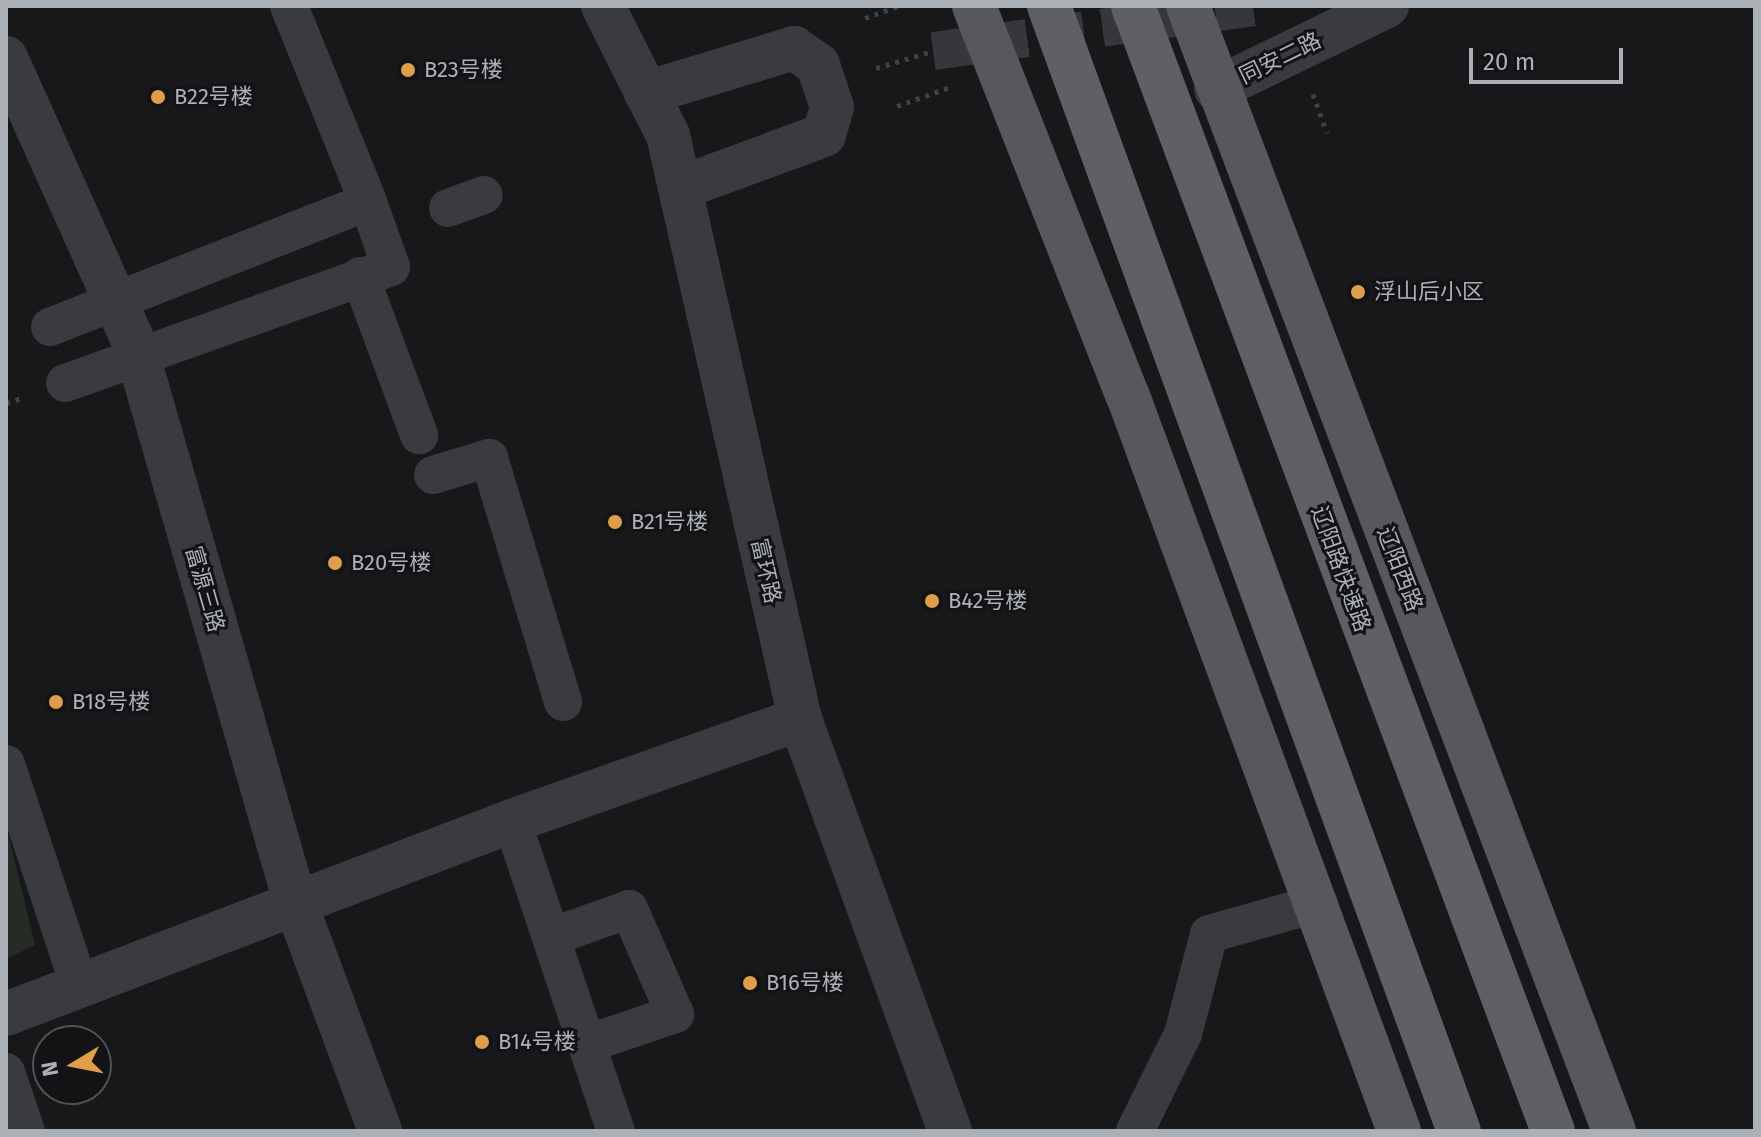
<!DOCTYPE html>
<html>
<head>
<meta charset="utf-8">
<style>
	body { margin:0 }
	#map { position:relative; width:1761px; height:1137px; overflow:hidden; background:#18181a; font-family:"Fira Sans","Noto Sans SC",sans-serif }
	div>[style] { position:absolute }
	.green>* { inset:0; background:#242c25 }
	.pedestrian-tunnel>* { height:38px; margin-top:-19px; transform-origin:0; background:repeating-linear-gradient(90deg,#36373a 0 38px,transparent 0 57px) }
	.path>* { height:5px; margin-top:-2.5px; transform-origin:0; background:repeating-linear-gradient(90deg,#3f4245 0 4px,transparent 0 10px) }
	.pedestrian>* { height:38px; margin:-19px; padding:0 19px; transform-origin:19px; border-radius:19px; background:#393b3e }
	.minor>* { height:44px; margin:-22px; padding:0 22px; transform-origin:22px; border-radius:22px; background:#393b3e }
	.primary>* { height:44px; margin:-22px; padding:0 22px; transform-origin:22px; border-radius:22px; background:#56585d }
	.trunk-bridge>* { height:44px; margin:-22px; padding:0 22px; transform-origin:22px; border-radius:22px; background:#5e6066 }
	.dots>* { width:22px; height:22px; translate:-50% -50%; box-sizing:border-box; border:4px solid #131315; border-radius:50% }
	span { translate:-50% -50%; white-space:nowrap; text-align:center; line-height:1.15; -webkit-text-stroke:6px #131315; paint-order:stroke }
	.street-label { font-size:22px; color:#acb1b8 }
	.poi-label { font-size:22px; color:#acb1b8 }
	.left { translate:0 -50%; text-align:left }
	.frame { position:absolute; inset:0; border:8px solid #acb1b8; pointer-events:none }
	.north { position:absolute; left:32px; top:1025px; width:80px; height:80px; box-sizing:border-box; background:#131315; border:2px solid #505256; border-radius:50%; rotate:260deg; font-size:22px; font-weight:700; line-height:32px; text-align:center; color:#acb1b8 }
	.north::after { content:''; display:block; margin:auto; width:28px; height:36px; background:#e09e4a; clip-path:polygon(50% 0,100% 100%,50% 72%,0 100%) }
	.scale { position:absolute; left:1469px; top:48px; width:154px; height:36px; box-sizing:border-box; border:4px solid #acb1b8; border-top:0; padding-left:10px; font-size:24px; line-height:28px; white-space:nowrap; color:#acb1b8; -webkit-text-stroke:6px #131315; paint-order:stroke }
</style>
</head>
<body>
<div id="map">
	<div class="green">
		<i style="clip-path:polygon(6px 825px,35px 945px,6px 959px)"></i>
	</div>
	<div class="pedestrian-tunnel">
		<i style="left:933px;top:51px;width:333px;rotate:-7.8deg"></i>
	</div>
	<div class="path">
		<i style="left:865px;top:18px;width:35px;rotate:-20deg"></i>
		<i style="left:876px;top:68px;width:59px;rotate:-16.6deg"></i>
		<i style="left:1313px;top:94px;width:41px;rotate:70.3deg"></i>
		<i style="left:897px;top:106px;width:59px;rotate:-19.7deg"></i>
		<i style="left:6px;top:403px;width:19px;rotate:-18deg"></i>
	</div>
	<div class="pedestrian">
		<i style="left:289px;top:6px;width:211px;rotate:68deg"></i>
		<i style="left:448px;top:208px;width:38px;rotate:-20deg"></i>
		<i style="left:360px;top:276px;width:170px;rotate:69.6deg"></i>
		<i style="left:50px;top:327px;width:342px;rotate:-21.5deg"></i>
		<i style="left:368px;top:202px;width:69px;rotate:70.5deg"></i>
		<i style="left:391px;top:267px;width:346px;rotate:160.4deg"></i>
		<i style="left:433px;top:475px;width:59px;rotate:-16.9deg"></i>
		<i style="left:489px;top:458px;width:255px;rotate:73.1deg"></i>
		<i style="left:6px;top:764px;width:233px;rotate:71.7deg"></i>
		<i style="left:512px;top:821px;width:327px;rotate:71.5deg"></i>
		<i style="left:551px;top:937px;width:83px;rotate:-19.7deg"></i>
		<i style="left:629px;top:909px;width:115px;rotate:66.3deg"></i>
		<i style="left:675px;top:1014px;width:93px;rotate:161.2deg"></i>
		<i style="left:6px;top:1072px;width:62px;rotate:71.3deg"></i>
		<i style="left:1135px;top:1131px;width:108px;rotate:-63.7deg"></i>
		<i style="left:1183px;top:1034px;width:103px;rotate:-75.4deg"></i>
		<i style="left:1209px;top:934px;width:114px;rotate:-15.7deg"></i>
	</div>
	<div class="minor">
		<i style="left:603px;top:6px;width:144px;rotate:63.3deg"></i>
		<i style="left:668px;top:135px;width:599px;rotate:77.26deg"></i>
		<i style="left:800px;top:719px;width:438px;rotate:70deg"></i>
		<i style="left:6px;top:58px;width:315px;rotate:65.8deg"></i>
		<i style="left:135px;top:345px;width:580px;rotate:73.97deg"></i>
		<i style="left:295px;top:902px;width:244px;rotate:69.6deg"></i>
		<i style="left:1216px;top:89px;width:190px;rotate:-25.9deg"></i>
		<i style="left:646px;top:93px;width:155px;rotate:-16.9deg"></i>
		<i style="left:794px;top:48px;width:29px;rotate:35deg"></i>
		<i style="left:818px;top:65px;width:44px;rotate:71.6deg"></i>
		<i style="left:832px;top:107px;width:29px;rotate:106deg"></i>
		<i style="left:824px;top:135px;width:153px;rotate:159.8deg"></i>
		<i style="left:6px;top:1014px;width:542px;rotate:-20.88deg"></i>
		<i style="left:512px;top:821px;width:306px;rotate:-19.5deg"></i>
	</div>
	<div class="primary">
		<i style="left:974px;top:6px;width:419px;rotate:68.5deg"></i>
		<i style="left:1128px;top:396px;width:783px;rotate:69.76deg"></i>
		<i style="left:1188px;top:6px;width:1203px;rotate:69.26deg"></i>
	</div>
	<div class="trunk-bridge">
		<i style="left:1049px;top:6px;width:1197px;rotate:69.98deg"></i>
		<i style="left:1133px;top:6px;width:1201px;rotate:69.53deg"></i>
	</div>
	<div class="dots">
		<i style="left:408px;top:70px;background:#e09e4a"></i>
		<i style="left:158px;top:97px;background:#e09e4a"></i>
		<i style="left:1358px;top:292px;background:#e09e4a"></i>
		<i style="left:615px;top:522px;background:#e09e4a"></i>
		<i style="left:335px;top:563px;background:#e09e4a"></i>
		<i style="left:932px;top:601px;background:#e09e4a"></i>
		<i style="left:56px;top:702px;background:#e09e4a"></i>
		<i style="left:750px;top:983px;background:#e09e4a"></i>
		<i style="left:482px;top:1042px;background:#e09e4a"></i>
	</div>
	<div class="street-label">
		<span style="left:1280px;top:58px;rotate:-26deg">同安二路</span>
		<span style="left:1341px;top:569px;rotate:70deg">辽阳路快速路</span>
		<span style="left:1400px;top:569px;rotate:69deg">辽阳西路</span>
		<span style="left:766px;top:571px;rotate:77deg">富环路</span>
		<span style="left:205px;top:589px;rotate:74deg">富源三路</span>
	</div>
	<div class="poi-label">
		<span class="left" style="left:424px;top:70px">B23号楼</span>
		<span class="left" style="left:174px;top:97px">B22号楼</span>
		<span class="left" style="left:1374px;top:292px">浮山后小区</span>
		<span class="left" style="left:631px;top:522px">B21号楼</span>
		<span class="left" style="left:351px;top:563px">B20号楼</span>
		<span class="left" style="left:948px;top:601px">B42号楼</span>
		<span class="left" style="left:72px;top:702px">B18号楼</span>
		<span class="left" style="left:766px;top:983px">B16号楼</span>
		<span class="left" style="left:498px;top:1042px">B14号楼</span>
	</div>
	<div class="frame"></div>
	<div class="north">N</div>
	<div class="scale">20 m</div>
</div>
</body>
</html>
